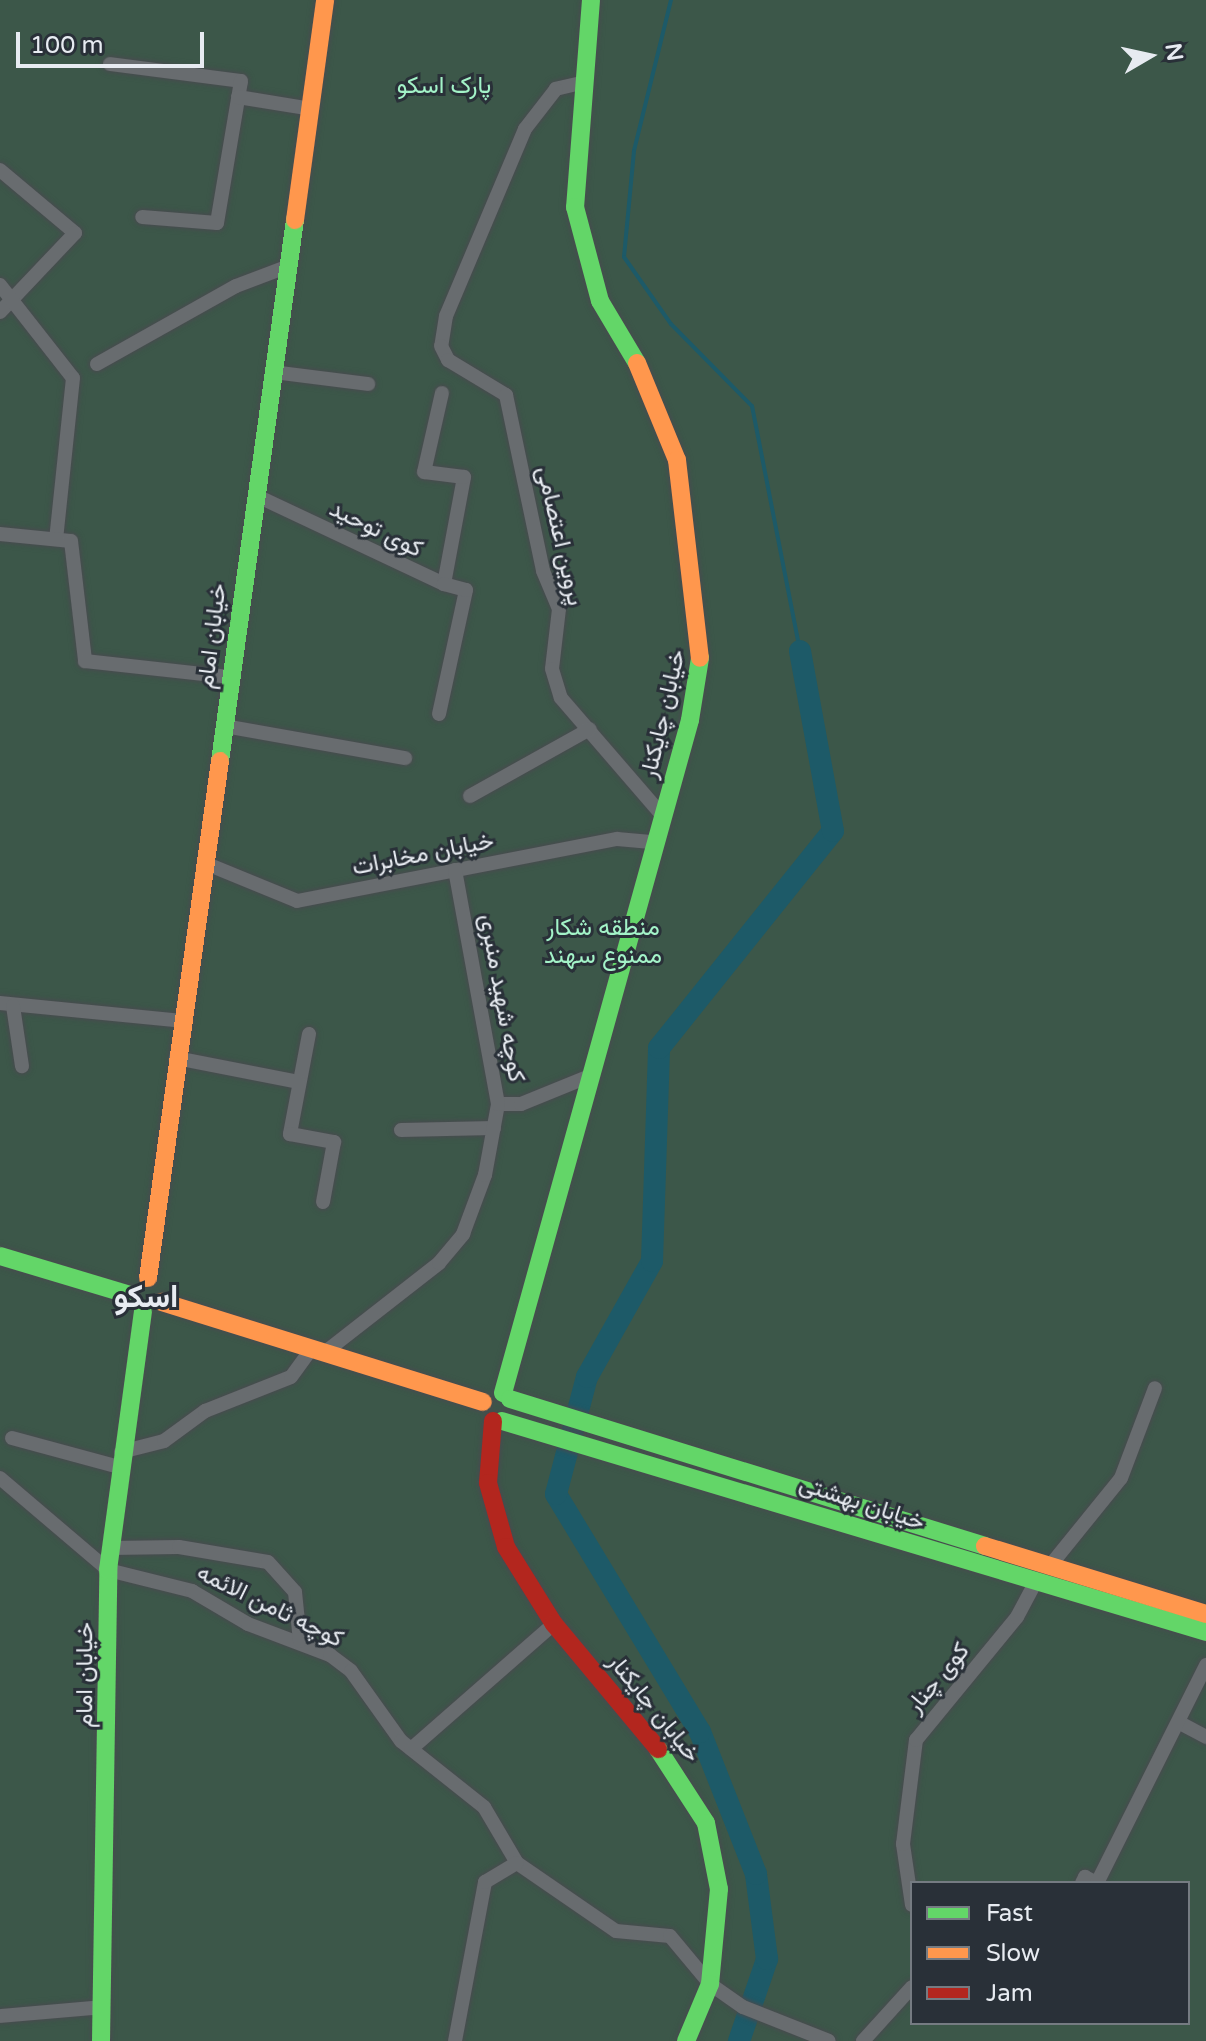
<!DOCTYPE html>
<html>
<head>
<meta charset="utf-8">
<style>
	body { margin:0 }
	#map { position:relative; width:1206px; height:2041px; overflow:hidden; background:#2c3034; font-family:"Varela Round",Vazirmatn,sans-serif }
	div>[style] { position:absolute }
	.green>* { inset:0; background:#3c5749 }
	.stream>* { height:4px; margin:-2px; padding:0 2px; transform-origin:2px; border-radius:2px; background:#1d5a68 }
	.river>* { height:22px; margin:-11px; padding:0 11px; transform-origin:11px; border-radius:11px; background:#1d5a68 }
	.roads { filter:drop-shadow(0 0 2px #484b4f) drop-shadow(0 0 2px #484b4f) }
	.street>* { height:14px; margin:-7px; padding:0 7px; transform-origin:7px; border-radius:7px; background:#686c6f }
	.fast>* { height:18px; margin:-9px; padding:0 9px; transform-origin:9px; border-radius:9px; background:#63d668 }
	.slow>* { height:18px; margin:-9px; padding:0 9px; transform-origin:9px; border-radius:9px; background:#ff974d }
	.jam>* { height:18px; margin:-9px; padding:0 9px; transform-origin:9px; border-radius:9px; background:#b3261e }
	span { translate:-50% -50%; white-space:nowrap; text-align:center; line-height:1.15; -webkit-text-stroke:6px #293038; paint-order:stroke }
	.park-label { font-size:24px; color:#a3f3c8 }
	.street-label { font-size:24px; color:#e7ebf1 }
	.district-label { font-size:32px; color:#e7ebf1; font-weight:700 }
	.legend { position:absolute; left:910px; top:1881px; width:280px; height:144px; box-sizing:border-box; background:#293038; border:2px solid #757b82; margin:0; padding:10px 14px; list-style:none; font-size:24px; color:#e7ebf1 }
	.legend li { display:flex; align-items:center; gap:16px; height:40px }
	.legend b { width:40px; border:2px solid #757b82 }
	.north { position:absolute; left:1110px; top:16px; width:80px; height:80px; -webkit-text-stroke:6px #293038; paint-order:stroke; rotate:81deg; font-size:22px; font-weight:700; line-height:32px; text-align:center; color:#e7ebf1 }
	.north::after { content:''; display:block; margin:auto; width:28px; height:36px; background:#e7ebf1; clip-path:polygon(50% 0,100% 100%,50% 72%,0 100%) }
	.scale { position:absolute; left:16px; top:32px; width:188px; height:36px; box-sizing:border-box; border:4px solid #e7ebf1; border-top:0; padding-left:10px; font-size:24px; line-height:28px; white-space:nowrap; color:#e7ebf1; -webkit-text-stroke:6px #293038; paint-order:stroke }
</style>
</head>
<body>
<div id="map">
	<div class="green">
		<i style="clip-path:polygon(evenodd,0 0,1206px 0,1206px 2041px,0 2041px,0 0,912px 1883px,1188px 1883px,1188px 2023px,912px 2023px,912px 1883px)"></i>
	</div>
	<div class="stream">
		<i style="left:671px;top:0;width:155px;rotate:103.8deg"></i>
		<i style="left:634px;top:151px;width:106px;rotate:95.4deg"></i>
		<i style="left:624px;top:257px;width:82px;rotate:55deg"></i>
		<i style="left:671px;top:324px;width:115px;rotate:45.4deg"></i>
		<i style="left:752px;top:406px;width:250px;rotate:78.9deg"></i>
	</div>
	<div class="river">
		<i style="left:739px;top:2041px;width:87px;rotate:-71.1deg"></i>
		<i style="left:767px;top:1959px;width:86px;rotate:-97.4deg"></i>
		<i style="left:756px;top:1874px;width:153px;rotate:-111.5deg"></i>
		<i style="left:700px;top:1732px;width:278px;rotate:-121.2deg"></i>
		<i style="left:556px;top:1494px;width:121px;rotate:-75.2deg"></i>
		<i style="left:587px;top:1377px;width:133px;rotate:-60.7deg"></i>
		<i style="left:652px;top:1261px;width:213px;rotate:-88.1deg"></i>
		<i style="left:659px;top:1048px;width:278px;rotate:-51.3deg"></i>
		<i style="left:833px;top:831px;width:183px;rotate:-100.4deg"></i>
	</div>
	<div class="roads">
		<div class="street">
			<i style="left:110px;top:64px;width:132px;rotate:7.4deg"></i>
			<i style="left:241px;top:81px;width:144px;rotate:99.6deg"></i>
			<i style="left:217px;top:223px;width:75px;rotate:-175.4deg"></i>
			<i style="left:581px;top:83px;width:26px;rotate:167deg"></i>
			<i style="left:556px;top:89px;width:51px;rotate:127.8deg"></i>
			<i style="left:525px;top:129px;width:203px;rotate:112.9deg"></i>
			<i style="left:446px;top:316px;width:30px;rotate:99deg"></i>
			<i style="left:441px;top:346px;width:16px;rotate:63deg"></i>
			<i style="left:448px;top:360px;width:68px;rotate:31.1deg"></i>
			<i style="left:506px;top:395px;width:180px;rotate:78.1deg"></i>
			<i style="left:543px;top:571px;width:41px;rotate:67.2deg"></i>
			<i style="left:559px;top:609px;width:60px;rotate:96.7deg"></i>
			<i style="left:552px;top:669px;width:30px;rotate:73deg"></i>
			<i style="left:561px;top:698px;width:155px;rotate:49.2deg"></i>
			<i style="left:238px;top:97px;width:74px;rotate:9.3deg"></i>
			<i style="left:0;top:170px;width:98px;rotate:40deg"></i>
			<i style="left:75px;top:233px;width:109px;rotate:133.5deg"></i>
			<i style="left:0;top:285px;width:118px;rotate:51.9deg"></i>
			<i style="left:73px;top:378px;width:162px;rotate:96deg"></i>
			<i style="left:97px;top:364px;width:159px;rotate:-29.3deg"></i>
			<i style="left:236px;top:286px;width:53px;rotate:-20.8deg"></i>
			<i style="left:273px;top:372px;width:96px;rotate:7.2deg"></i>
			<i style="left:257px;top:496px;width:207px;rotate:25.2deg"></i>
			<i style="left:444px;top:584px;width:109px;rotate:-79.4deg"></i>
			<i style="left:464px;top:477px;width:40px;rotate:-172.9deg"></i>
			<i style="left:424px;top:472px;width:81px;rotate:-77.2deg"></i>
			<i style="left:0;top:534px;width:71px;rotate:5.6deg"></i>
			<i style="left:71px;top:541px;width:121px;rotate:83.3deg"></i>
			<i style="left:85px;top:661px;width:147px;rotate:6.3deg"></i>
			<i style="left:439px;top:714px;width:127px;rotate:-77.7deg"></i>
			<i style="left:466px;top:590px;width:23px;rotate:-165deg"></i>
			<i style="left:225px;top:726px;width:183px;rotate:10.1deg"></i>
			<i style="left:470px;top:796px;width:137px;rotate:-29.2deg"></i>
			<i style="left:207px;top:864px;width:97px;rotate:22.3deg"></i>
			<i style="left:297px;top:901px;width:326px;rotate:-11deg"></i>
			<i style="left:617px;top:839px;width:37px;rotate:5deg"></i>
			<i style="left:0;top:1003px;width:183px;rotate:5.6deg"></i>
			<i style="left:13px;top:1006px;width:61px;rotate:81.5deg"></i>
			<i style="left:309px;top:1034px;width:102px;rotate:100.8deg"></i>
			<i style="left:290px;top:1134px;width:45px;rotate:10.3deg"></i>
			<i style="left:334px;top:1142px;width:61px;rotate:100.4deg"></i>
			<i style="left:176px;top:1058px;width:124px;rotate:11.1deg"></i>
			<i style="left:498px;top:1104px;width:23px"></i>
			<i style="left:521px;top:1104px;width:71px;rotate:-22.2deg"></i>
			<i style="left:401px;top:1130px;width:93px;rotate:-1.2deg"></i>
			<i style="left:324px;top:1353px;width:146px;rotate:-38deg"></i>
			<i style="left:439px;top:1263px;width:38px;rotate:-50deg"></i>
			<i style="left:463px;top:1234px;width:63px;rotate:-69.6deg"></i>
			<i style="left:485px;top:1175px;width:72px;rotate:-79.6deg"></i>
			<i style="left:498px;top:1104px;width:238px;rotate:-100.4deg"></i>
			<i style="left:12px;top:1438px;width:111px;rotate:15.2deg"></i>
			<i style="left:121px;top:1452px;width:44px;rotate:-14.3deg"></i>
			<i style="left:164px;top:1441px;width:51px;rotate:-36.2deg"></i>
			<i style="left:205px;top:1411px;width:92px;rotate:-21.6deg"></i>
			<i style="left:291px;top:1377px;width:34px;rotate:-54deg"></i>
			<i style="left:0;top:1478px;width:142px;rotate:40.4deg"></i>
			<i style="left:108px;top:1570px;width:87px;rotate:14deg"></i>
			<i style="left:192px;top:1591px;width:65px;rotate:30.5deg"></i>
			<i style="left:248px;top:1624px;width:88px;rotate:20.7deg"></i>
			<i style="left:330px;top:1655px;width:26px;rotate:37deg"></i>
			<i style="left:351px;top:1671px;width:86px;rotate:54.5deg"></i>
			<i style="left:401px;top:1741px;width:106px;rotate:38.5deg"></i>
			<i style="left:484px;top:1807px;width:65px;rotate:59.5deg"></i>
			<i style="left:517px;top:1863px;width:120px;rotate:34.5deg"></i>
			<i style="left:616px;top:1931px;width:54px;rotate:5.3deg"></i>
			<i style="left:670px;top:1936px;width:62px;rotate:50.2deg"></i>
			<i style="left:710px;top:1984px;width:40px;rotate:34.9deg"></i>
			<i style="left:743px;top:2007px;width:92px;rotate:21.6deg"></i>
			<i style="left:111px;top:1548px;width:68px;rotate:-0.8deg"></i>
			<i style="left:179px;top:1547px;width:90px;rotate:9.6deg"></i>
			<i style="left:268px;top:1562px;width:40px;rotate:48deg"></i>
			<i style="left:295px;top:1592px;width:49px;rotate:84.2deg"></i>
			<i style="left:1049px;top:1567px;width:114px;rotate:-51deg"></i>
			<i style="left:1121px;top:1478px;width:96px;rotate:-69.3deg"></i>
			<i style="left:1180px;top:1723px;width:30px;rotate:28deg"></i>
			<i style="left:411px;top:1749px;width:190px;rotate:-41.2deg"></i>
			<i style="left:1082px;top:1883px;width:7px;rotate:-63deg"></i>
			<i style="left:1085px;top:1877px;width:13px;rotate:27deg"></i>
			<i style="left:1097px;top:1883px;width:244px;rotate:-63.4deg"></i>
			<i style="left:912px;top:1905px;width:62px;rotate:-98.4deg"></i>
			<i style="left:903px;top:1844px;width:105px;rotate:-82.9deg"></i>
			<i style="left:916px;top:1740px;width:159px;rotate:-50.6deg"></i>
			<i style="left:1017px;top:1617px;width:36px;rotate:-62deg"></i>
			<i style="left:0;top:2016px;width:103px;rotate:-5deg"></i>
			<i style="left:455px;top:2041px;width:162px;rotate:-79.3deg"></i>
			<i style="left:485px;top:1882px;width:37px;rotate:-31deg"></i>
			<i style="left:863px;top:2041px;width:73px;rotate:-47.8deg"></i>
		</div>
		<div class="fast">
			<i style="left:591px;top:0;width:208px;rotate:94.4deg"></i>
			<i style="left:575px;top:207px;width:97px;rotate:75.1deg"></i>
			<i style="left:600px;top:301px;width:72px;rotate:59.2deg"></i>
			<i style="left:220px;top:761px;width:546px;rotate:-82.11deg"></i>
			<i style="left:0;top:1256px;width:136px;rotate:16.7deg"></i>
			<i style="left:503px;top:1393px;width:698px;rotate:-74.47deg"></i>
			<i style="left:690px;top:720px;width:63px;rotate:-80.8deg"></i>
			<i style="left:510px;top:1399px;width:497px;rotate:17.2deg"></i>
			<i style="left:502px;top:1421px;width:735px;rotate:16.68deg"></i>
			<i style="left:658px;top:1749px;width:88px;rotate:57deg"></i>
			<i style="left:706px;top:1823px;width:67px;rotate:78.9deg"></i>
			<i style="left:719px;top:1889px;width:95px;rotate:95.4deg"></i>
			<i style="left:710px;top:1984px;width:62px;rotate:112.8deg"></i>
			<i style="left:101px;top:2041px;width:471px;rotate:-89.1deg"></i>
			<i style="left:108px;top:1570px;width:261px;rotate:-82.3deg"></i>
		</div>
		<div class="slow">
			<i style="left:295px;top:220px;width:222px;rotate:-82.2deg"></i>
			<i style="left:637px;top:363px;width:105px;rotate:67.6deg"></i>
			<i style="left:677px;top:460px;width:199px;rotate:83.4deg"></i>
			<i style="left:148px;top:1278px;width:522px;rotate:-82.07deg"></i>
			<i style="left:162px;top:1302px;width:336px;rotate:17.3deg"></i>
			<i style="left:985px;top:1546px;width:231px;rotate:17.1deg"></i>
		</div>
		<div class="jam">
			<i style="left:493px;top:1421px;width:62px;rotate:94.6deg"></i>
			<i style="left:488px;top:1483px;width:66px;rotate:74.3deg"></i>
			<i style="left:506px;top:1547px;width:91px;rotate:58.1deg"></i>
			<i style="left:554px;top:1624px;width:163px;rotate:50.2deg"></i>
		</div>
	</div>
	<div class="park-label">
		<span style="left:444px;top:86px">پارک اسکو</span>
		<span style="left:603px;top:942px">منطقه شکار<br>ممنوع سهند</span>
	</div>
	<div class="street-label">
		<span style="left:376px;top:529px;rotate:26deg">کوی توحید</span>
		<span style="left:560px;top:536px;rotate:77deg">پروین اعتصامی</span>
		<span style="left:212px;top:636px;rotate:-83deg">خیابان امام</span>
		<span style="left:663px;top:714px;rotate:-77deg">خیابان چایکنار</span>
		<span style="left:423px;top:854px;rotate:-11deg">خیابان مخابرات</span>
		<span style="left:502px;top:998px;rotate:80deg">کوچه شهید منبری</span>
		<span style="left:862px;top:1503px;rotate:18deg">خیابان بهشتی</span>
		<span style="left:270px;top:1606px;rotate:26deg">کوچه ثامن الائمه</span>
		<span style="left:85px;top:1675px;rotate:-90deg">خیابان امام</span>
		<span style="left:938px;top:1678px;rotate:-50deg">کوی چنار</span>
		<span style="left:654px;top:1708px;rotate:51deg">خیابان چایکنار</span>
	</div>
	<div class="district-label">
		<span style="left:146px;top:1297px">اسکو</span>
	</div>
	<ul class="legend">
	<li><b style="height:10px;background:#63d668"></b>Fast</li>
	<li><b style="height:10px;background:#ff974d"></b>Slow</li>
	<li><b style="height:10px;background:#b3261e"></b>Jam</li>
	</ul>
	<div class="north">N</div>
	<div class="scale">100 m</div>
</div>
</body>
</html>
